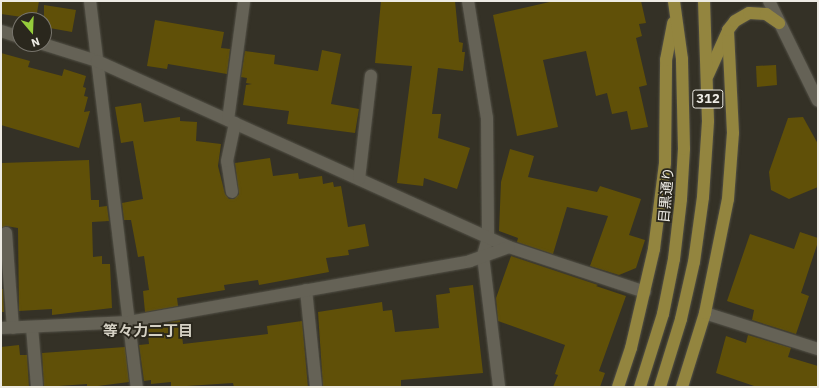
<!DOCTYPE html>
<html>
<head>
<meta charset="utf-8">
<style>
	body { margin:0 }
	#map { position:relative; width:819px; height:388px; overflow:hidden; background:#343126; font-family:"IBM Plex Sans","Noto Sans JP",sans-serif }
	div>[style] { position:absolute }
	.building>* { inset:0; background:#605008 }
	.roads { filter:drop-shadow(0 0 1px #525046) drop-shadow(0 0 1px #525046) }
	.minor>* { height:12px; margin:-6px; padding:0 6px; transform-origin:6px; border-radius:6px; background:#656256 }
	.major>* { height:12px; margin:-6px; padding:0 6px; transform-origin:6px; border-radius:6px; background:#93853f }
	span { translate:-50% -50%; white-space:nowrap; text-align:center; line-height:1.15; -webkit-text-stroke:3.5px #2a271d; paint-order:stroke }
	.shield-label span { padding:1px 3px; background:#2a271d; border:1px solid; border-radius:3px; -webkit-text-stroke-width:0 }
	.shield-label { font-size:13px; color:#edebe4; font-weight:700 }
	.street-label { font-size:14px; color:#edebe4 }
	.neighbourhood-label { font-size:15px; color:#d5d1c4; font-weight:700 }
	.frame { position:absolute; inset:0; border:2px solid #edebe4; pointer-events:none }
	.north { position:absolute; left:12px; top:12px; width:40px; height:40px; box-sizing:border-box; background:#2a271d; border:1px solid #78756d; border-radius:50%; rotate:161deg; font-size:11px; font-weight:700; line-height:16px; text-align:center; color:#edebe4 }
	.north::after { content:''; display:block; margin:auto; width:14px; height:18px; background:#95cc3b; clip-path:polygon(50% 0,100% 100%,50% 72%,0 100%) }
</style>
</head>
<body>
<div id="map">
	<div class="building">
		<i style="clip-path:polygon(1px 1px,39px 1px,36px 19px,1px 14px)"></i>
		<i style="clip-path:polygon(381px 1px,455px 1px,459px 42px,463px 43px,462px 52px,465px 52px,463px 71px,438px 68px,432px 114px,441px 114px,438px 138px,470px 148px,457px 189px,424px 178px,423px 186px,397px 183px,412px 66px,375px 63px)"></i>
		<i style="clip-path:polygon(554px 1px,641px 1px,646px 23px,639px 24px,642px 36px,636px 38px,647px 85px,639px 87px,648px 127px,631px 130px,627px 111px,612px 114px,607px 93px,596px 96px,586px 51px,543px 60px,558px 127px,517px 136px,493px 15px)"></i>
		<i style="clip-path:polygon(44px 5px,76px 10px,72px 32px,44px 27px)"></i>
		<i style="clip-path:polygon(155px 20px,224px 32px,221px 48px,230px 49px,227px 74px,168px 64px,167px 69px,147px 66px)"></i>
		<i style="clip-path:polygon(322px 50px,341px 54px,331px 104px,359px 109px,355px 133px,287px 124px,289px 111px,243px 105px,246px 85px,252px 84px,246px 83px,247px 78px,241px 77px,245px 51px,275px 55px,274px 64px,318px 71px)"></i>
		<i style="clip-path:polygon(1px 53px,30px 61px,28px 67px,62px 76px,64px 69px,86px 76px,83px 87px,86px 88px,84px 96px,88px 97px,84px 112px,90px 111px,79px 148px,1px 125px)"></i>
		<i style="clip-path:polygon(776px 65px,777px 85px,757px 87px,756px 66px)"></i>
		<i style="clip-path:polygon(141px 103px,144px 122px,180px 117px,180px 121px,197px 122px,196px 141px,221px 144px,218px 166px,225px 194px,229px 199px,234px 199px,239px 194px,235px 163px,270px 158px,273px 176px,298px 173px,299px 179px,322px 176px,323px 184px,333px 182px,334px 187px,341px 186px,348px 227px,365px 224px,369px 246px,348px 250px,349px 255px,326px 258px,329px 272px,259px 285px,258px 280px,224px 285px,225px 290px,177px 298px,178px 306px,145px 312px,143px 291px,149px 290px,144px 256px,138px 257px,131px 220px,124px 220px,122px 203px,143px 199px,133px 141px,121px 143px,115px 107px)"></i>
		<i style="clip-path:polygon(803px 117px,818px 144px,818px 187px,789px 199px,771px 190px,769px 172px,788px 118px)"></i>
		<i style="clip-path:polygon(510px 149px,534px 156px,528px 177px,597px 192px,600px 186px,641px 199px,629px 235px,645px 240px,636px 268px,619px 275px,590px 266px,608px 216px,567px 207px,553px 254px,517px 242px,518px 238px,499px 231px,501px 182px)"></i>
		<i style="clip-path:polygon(89px 160px,91px 200px,99px 200px,99px 207px,107px 206px,109px 221px,92px 222px,93px 257px,102px 256px,102px 264px,110px 264px,112px 308px,52px 315px,52px 309px,19px 311px,18px 228px,6px 226px,1px 228px,2px 163px)"></i>
		<i style="clip-path:polygon(800px 232px,818px 238px,818px 242px,801px 293px,809px 296px,796px 334px,752px 320px,754px 310px,727px 301px,750px 234px,794px 249px)"></i>
		<i style="clip-path:polygon(511px 256px,598px 285px,596px 286px,626px 296px,599px 371px,605px 373px,600px 387px,553px 387px,558px 375px,555px 374px,565px 345px,498px 321px,496px 298px)"></i>
		<i style="clip-path:polygon(473px 285px,483px 373px,401px 380px,401px 387px,323px 387px,318px 312px,382px 302px,383px 311px,392px 310px,395px 332px,439px 328px,436px 295px,450px 293px,449px 288px)"></i>
		<i style="clip-path:polygon(1px 289px,3px 289px,4px 312px,1px 312px)"></i>
		<i style="clip-path:polygon(180px 320px,183px 344px,268px 334px,267px 326px,302px 321px,308px 387px,234px 387px,233px 383px,171px 387px,171px 382px,151px 384px,151px 380px,144px 381px,139px 345px,149px 344px,147px 326px)"></i>
		<i style="clip-path:polygon(748px 335px,791px 348px,788px 357px,818px 366px,818px 387px,757px 387px,716px 373px,726px 336px,746px 343px)"></i>
		<i style="clip-path:polygon(19px 345px,20px 355px,27px 355px,29px 387px,1px 387px,1px 347px)"></i>
		<i style="clip-path:polygon(125px 347px,129px 382px,90px 387px,87px 387px,87px 384px,44px 387px,42px 353px)"></i>
	</div>
	<div class="roads">
		<div class="minor">
			<i style="left:90px;top:1px;width:389px;rotate:83.1deg"></i>
			<i style="left:468px;top:1px;width:119px;rotate:80.8deg"></i>
			<i style="left:487px;top:118px;width:120px;rotate:89.5deg"></i>
			<i style="left:488px;top:238px;width:19px;rotate:106deg"></i>
			<i style="left:483px;top:256px;width:132px;rotate:83deg"></i>
			<i style="left:769px;top:1px;width:111px;rotate:63.9deg"></i>
			<i style="left:1px;top:31px;width:20px;rotate:18deg"></i>
			<i style="left:43px;top:44px;width:57px;rotate:17.5deg"></i>
			<i style="left:97px;top:61px;width:452px;rotate:24.3deg"></i>
			<i style="left:509px;top:247px;width:143px;rotate:18.3deg"></i>
			<i style="left:228px;top:120px;width:120px;rotate:-82.3deg"></i>
			<i style="left:359px;top:179px;width:104px;rotate:-83.4deg"></i>
			<i style="left:232px;top:192px;width:31px;rotate:-99deg"></i>
			<i style="left:227px;top:161px;width:39px;rotate:-78deg"></i>
			<i style="left:6px;top:233px;width:95px;rotate:85.8deg"></i>
			<i style="left:306px;top:290px;width:98px;rotate:84.1deg"></i>
			<i style="left:705px;top:313px;width:119px;rotate:17.7deg"></i>
			<i style="left:32px;top:327px;width:60px;rotate:85.2deg"></i>
			<i style="left:1px;top:328px;width:128px;rotate:-2.7deg"></i>
			<i style="left:129px;top:322px;width:346px;rotate:-10.1deg"></i>
			<i style="left:470px;top:261px;width:41px;rotate:-19.7deg"></i>
		</div>
		<div class="major">
			<i style="left:708px;top:75px;width:46px;rotate:-65.7deg"></i>
			<i style="left:618px;top:387px;width:41px;rotate:-71.6deg"></i>
			<i style="left:631px;top:348px;width:102px;rotate:-76.9deg"></i>
			<i style="left:654px;top:249px;width:87px;rotate:-82.7deg"></i>
			<i style="left:665px;top:163px;width:103px;rotate:-89.4deg"></i>
			<i style="left:666px;top:60px;width:38px;rotate:-79deg"></i>
			<i style="left:640px;top:387px;width:77px;rotate:-72.5deg"></i>
			<i style="left:663px;top:314px;width:56px;rotate:-78.7deg"></i>
			<i style="left:674px;top:259px;width:60px;rotate:-83.3deg"></i>
			<i style="left:681px;top:199px;width:50px;rotate:-86.6deg"></i>
			<i style="left:684px;top:149px;width:90px;rotate:-91.3deg"></i>
			<i style="left:682px;top:59px;width:59px;rotate:-97.9deg"></i>
			<i style="left:660px;top:387px;width:71px;rotate:-72.8deg"></i>
			<i style="left:681px;top:319px;width:58px;rotate:-77.2deg"></i>
			<i style="left:694px;top:262px;width:66px;rotate:-82.1deg"></i>
			<i style="left:703px;top:197px;width:76px;rotate:-86.2deg"></i>
			<i style="left:708px;top:121px;width:120px;rotate:-91.9deg"></i>
			<i style="left:682px;top:387px;width:77px;rotate:-72.7deg"></i>
			<i style="left:705px;top:313px;width:116px;rotate:-78.6deg"></i>
			<i style="left:728px;top:199px;width:66px;rotate:-85.7deg"></i>
			<i style="left:733px;top:133px;width:103px;rotate:-92.8deg"></i>
			<i style="left:728px;top:30px;width:11px;rotate:-52deg"></i>
			<i style="left:735px;top:21px;width:16px;rotate:-30deg"></i>
			<i style="left:749px;top:13px;width:17px;rotate:3deg"></i>
			<i style="left:766px;top:14px;width:16px;rotate:35deg"></i>
		</div>
	</div>
	<div class="shield-label">
		<span style="left:708px;top:99px">312</span>
	</div>
	<div class="street-label">
		<span style="left:666px;top:195px;rotate:-85deg">目黒通り</span>
	</div>
	<div class="neighbourhood-label">
		<span style="left:148px;top:331px">等々力二丁目</span>
	</div>
	<div class="frame"></div>
	<div class="north">N</div>
</div>
</body>
</html>
